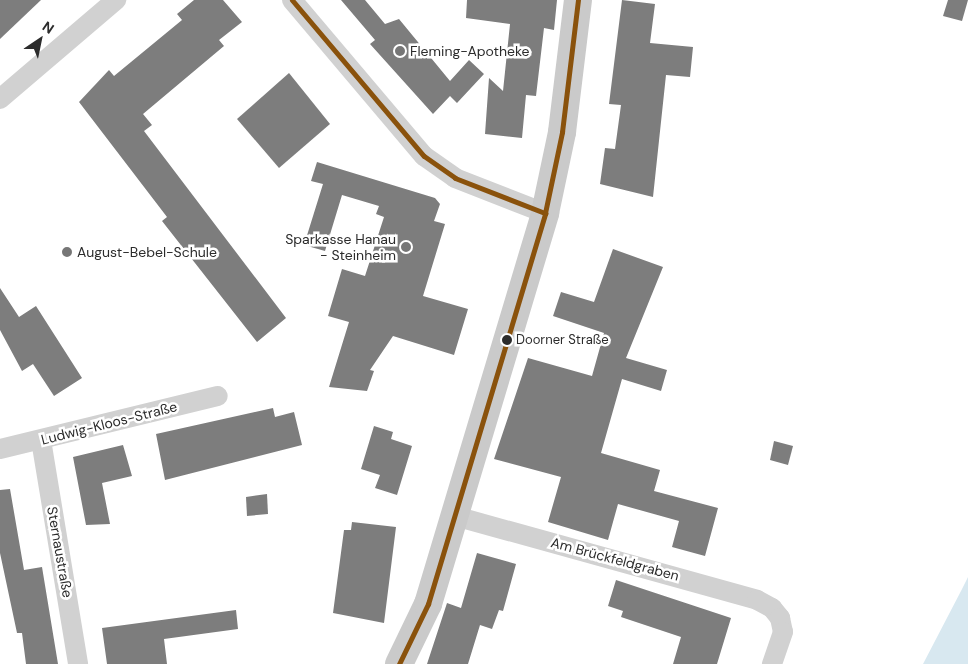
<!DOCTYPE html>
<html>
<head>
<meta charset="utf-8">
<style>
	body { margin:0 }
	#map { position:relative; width:968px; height:664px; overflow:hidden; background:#fff; font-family:"DM Sans",sans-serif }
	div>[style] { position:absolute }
	.water>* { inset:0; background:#d8e8f0 }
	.building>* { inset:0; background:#7d7d7d }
	.minor>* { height:20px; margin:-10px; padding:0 10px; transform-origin:10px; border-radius:10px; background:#d1d1d1 }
	.secondary>* { height:28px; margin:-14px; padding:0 14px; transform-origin:14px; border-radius:14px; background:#cacaca }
	.bus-1>* { height:5px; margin:-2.5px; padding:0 2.5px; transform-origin:2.5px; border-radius:2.5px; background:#8a520c }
	.dots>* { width:14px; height:14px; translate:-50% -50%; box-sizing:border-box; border:2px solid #fff; border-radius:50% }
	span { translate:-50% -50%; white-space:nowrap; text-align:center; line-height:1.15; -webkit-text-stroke:5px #fff; paint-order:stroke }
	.bus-label { font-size:13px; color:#2c2c2c }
	.left { translate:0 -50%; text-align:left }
	.poi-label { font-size:14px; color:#2c2c2c }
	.right { translate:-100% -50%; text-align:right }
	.street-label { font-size:14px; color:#2c2c2c }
	.north { position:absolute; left:15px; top:15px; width:50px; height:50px; -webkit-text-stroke:4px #fff; paint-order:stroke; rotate:34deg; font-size:14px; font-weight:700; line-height:20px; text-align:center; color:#2c2c2c }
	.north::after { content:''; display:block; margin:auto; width:18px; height:22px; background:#2c2c2c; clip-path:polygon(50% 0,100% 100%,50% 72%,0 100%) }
</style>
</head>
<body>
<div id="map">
	<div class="water">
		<i style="clip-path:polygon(968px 577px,968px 664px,923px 664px,961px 591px)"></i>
	</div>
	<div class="building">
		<i style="clip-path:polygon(0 0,41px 0,0 39px)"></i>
		<i style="clip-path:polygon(194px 0,223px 0,242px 22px,219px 40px,224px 46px,143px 114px,152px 125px,144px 131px,286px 318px,257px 342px,162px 221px,167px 217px,79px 102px,109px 70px,114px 76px,182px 20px,177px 14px)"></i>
		<i style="clip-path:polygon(341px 0,365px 0,385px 24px,399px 19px,450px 81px,469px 60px,484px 74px,457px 103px,450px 96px,433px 114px,370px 44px,375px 40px)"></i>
		<i style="clip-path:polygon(467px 0,557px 0,554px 30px,544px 28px,536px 96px,526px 95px,522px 138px,485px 134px,489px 78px,503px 91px,510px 24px,466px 18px)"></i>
		<i style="clip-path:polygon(622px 0,655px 4px,650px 43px,693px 47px,690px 77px,666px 75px,653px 197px,600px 184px,605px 148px,615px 149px,621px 105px,609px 104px)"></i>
		<i style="clip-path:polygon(948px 0,968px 0,962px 21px,943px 16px)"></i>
		<i style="clip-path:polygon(289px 73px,330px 124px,279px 168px,237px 119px)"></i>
		<i style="clip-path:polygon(317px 162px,435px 198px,440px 204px,434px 221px,445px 224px,423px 296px,468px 309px,454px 355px,393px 336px,370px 370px,374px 371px,367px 391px,329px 387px,349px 322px,328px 316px,342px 269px,365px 276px,384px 217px,376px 214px,379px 206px,342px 195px,325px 251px,304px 245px,323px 184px,311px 181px)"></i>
		<i style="clip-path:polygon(613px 249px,663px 267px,626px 358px,667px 370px,661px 391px,622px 379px,601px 453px,660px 470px,654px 491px,718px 508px,705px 556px,672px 547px,679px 521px,618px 504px,608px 540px,548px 522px,561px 477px,494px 459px,528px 358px,592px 376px,604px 333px,553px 316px,561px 292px,594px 302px)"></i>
		<i style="clip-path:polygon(0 288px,19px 317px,36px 306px,82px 378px,54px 396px,33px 364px,22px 371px,0 330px)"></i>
		<i style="clip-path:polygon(273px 408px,275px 417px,294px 412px,302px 445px,165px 480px,156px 434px)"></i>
		<i style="clip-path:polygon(374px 426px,393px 432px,391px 439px,412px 446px,397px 495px,375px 488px,380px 475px,361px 469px)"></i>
		<i style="clip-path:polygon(774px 441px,793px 446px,788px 465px,770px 460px)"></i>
		<i style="clip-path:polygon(123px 445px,132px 476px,102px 483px,110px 524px,86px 525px,73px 457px)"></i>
		<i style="clip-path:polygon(10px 489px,24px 570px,42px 567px,58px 664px,26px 664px,22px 633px,17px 633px,0 553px,0 490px)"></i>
		<i style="clip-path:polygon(267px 494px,268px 514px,247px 516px,246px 497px)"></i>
		<i style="clip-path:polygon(352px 522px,396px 527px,384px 623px,333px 613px,344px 530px,351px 530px)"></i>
		<i style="clip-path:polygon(477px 553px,516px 564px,503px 611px,499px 610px,492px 629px,480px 625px,468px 664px,427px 664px,447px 603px,461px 608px)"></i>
		<i style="clip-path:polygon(616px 580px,731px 618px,717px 664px,673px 664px,681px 637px,621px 617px,623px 611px,608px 606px)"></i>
		<i style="clip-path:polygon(236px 610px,238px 629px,164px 639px,167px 664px,107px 664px,102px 628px)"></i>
	</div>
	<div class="minor">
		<i style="left:292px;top:0;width:204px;rotate:49.8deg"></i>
		<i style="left:424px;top:156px;width:38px;rotate:35deg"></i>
		<i style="left:455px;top:178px;width:97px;rotate:21.3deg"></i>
		<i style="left:0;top:99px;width:153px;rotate:-40.5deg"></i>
		<i style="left:41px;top:440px;width:227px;rotate:80.6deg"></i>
		<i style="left:0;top:449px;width:224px;rotate:-13.7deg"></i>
		<i style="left:455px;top:516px;width:313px;rotate:15.5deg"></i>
		<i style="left:757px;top:600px;width:17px;rotate:28deg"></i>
		<i style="left:772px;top:608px;width:13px;rotate:51deg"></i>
		<i style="left:780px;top:618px;width:14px;rotate:78deg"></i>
		<i style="left:783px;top:632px;width:34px;rotate:109deg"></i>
	</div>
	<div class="secondary">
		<i style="left:399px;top:664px;width:67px;rotate:-64.2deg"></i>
		<i style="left:428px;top:604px;width:408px;rotate:-73.3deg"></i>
		<i style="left:545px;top:213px;width:83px;rotate:-78.1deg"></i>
		<i style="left:562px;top:132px;width:133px;rotate:-83.1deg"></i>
	</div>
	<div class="bus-1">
		<i style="left:292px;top:0;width:204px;rotate:49.8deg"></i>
		<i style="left:424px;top:156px;width:38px;rotate:35deg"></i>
		<i style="left:455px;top:178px;width:97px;rotate:21.3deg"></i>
		<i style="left:399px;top:664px;width:67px;rotate:-64.2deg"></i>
		<i style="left:428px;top:604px;width:408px;rotate:-73.3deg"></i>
		<i style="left:545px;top:213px;width:83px;rotate:-78.1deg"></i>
		<i style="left:562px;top:132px;width:133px;rotate:-83.1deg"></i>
	</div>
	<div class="dots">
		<i style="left:400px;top:51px;background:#767676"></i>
		<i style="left:406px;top:247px;background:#767676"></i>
		<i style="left:67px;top:252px;background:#767676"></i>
		<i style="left:507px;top:340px;background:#2c2c2c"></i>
	</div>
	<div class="bus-label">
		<span class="left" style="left:516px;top:340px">Doorner Straße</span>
	</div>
	<div class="poi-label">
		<span class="left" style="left:410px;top:51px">Fleming-Apotheke</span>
		<span class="right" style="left:396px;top:247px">Sparkasse Hanau<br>- Steinheim</span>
		<span class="left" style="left:77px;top:252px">August-Bebel-Schule</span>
	</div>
	<div class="street-label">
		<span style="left:109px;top:423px;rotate:-14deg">Ludwig-Kloos-Straße</span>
		<span style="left:60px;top:552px;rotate:80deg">Sternaustraße</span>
		<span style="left:615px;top:559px;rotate:15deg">Am Brückfeldgraben</span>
	</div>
	<div class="north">N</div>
</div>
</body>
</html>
